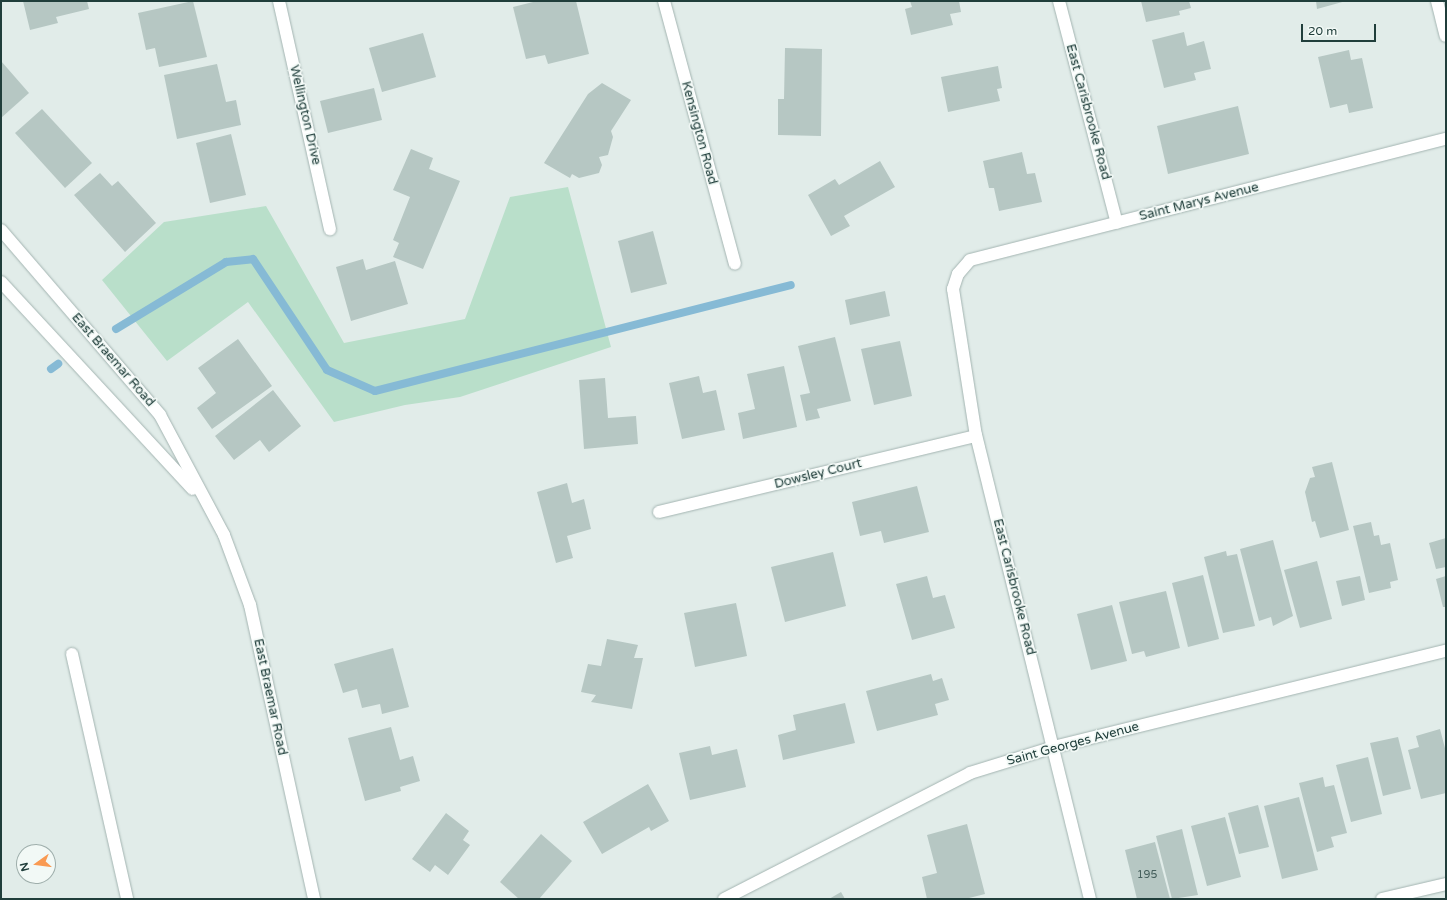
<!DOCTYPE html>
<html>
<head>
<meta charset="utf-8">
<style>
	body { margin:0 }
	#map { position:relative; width:1447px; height:900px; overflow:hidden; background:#e1ece9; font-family:"Varela Round",sans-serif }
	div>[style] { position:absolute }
	.green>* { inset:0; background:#b9dfca }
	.stream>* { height:8px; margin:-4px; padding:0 4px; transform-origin:4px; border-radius:4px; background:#86bad5 }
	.building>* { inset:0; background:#b6c7c3 }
	.roads { filter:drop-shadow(0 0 1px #a3b4b1) drop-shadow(0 0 1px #a3b4b1) }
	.minor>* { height:12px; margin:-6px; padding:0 6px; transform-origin:6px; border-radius:6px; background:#fff }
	span { translate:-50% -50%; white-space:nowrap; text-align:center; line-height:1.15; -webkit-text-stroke:3.5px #f2f9f6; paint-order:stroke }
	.number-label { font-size:11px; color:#46605d }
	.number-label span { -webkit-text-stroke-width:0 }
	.street-label { font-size:13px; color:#203e3b }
	.frame { position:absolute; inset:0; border:2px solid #203e3b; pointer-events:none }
	.north { position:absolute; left:16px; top:844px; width:40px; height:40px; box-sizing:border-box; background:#f2f9f6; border:1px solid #9eaeab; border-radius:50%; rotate:256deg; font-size:11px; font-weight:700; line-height:16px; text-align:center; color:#203e3b }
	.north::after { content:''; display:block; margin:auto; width:14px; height:18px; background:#f99a52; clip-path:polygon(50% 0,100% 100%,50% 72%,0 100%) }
	.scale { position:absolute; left:1301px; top:24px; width:75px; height:18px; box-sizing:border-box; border:2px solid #203e3b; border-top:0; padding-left:5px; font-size:12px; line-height:14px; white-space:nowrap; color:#203e3b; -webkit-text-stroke:3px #f2f9f6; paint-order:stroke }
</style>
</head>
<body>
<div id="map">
	<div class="green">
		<i style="clip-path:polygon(568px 187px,611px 347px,460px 397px,405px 405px,334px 422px,248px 302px,167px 361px,102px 280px,164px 222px,266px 206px,344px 343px,465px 319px,510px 197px)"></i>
	</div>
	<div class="stream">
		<i style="left:116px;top:329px;width:129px;rotate:-31.3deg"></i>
		<i style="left:226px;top:262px;width:27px;rotate:-6deg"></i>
		<i style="left:253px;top:259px;width:133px;rotate:56.3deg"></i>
		<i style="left:327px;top:370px;width:52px;rotate:23.6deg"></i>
		<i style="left:375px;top:391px;width:429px;rotate:-14.3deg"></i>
		<i style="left:51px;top:369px;width:9px;rotate:-36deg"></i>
	</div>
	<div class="building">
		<i style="clip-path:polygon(23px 1px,87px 1px,89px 9px,56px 17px,58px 23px,30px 30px)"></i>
		<i style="clip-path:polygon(193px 1px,207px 57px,159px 67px,155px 48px,146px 50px,138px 13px)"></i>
		<i style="clip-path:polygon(537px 1px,576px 1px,589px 54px,548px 64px,545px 55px,526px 59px,513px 7px)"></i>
		<i style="clip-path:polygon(910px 1px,959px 1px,961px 12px,950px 14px,953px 25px,911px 35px,905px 9px,912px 7px)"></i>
		<i style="clip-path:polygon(1141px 1px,1189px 1px,1191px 8px,1179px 11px,1180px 15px,1146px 22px)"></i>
		<i style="clip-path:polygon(1316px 1px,1346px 1px,1317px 9px)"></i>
		<i style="clip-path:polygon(1184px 32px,1187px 46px,1204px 41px,1211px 69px,1194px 73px,1196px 80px,1164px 88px,1152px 40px)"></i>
		<i style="clip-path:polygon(423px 33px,436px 77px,382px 92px,369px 48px)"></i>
		<i style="clip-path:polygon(785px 48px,822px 49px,821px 136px,778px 135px,778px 99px,784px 99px)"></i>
		<i style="clip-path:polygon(1349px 50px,1351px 60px,1362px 58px,1373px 108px,1349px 113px,1347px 104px,1330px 108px,1318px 57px)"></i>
		<i style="clip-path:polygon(1px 61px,29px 93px,1px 118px)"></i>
		<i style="clip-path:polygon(217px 64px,226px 102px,236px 100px,241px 125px,177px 139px,164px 75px)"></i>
		<i style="clip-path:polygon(998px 66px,1002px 88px,997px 89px,1000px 101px,948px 112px,941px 77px)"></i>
		<i style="clip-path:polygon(602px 83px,631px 100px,611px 131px,613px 137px,608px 155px,599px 157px,602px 165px,599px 173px,579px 178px,572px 174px,570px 178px,544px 163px,588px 94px)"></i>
		<i style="clip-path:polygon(374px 88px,382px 120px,328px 133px,320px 101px)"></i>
		<i style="clip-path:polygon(1238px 106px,1249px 154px,1168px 174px,1157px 126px)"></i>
		<i style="clip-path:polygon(42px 109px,92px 163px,65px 188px,15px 133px)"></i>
		<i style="clip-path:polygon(231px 134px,246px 195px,210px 203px,196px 143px)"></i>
		<i style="clip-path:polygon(411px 149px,433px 158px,429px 169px,460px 181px,423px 269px,393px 257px,399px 243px,393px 240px,410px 197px,393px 190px)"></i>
		<i style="clip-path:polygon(1022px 152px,1027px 174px,1035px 173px,1042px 202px,999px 211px,994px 188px,989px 188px,983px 161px)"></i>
		<i style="clip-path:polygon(880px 161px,895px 187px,844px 216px,850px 226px,831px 236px,808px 195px,835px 179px,839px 185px)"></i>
		<i style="clip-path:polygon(100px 173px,112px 186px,118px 181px,156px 223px,125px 252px,74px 195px)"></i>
		<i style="clip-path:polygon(653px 231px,667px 284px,631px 293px,618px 241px)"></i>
		<i style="clip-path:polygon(363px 259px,366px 270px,395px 261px,408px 304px,351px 321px,336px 267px)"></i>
		<i style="clip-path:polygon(885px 291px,890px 316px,850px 325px,845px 300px)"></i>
		<i style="clip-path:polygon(835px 337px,851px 401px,817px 409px,820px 418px,806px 421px,800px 395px,810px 393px,798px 346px)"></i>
		<i style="clip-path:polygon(238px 339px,272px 386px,212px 429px,197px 408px,216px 393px,198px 368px)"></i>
		<i style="clip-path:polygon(900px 341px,912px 396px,874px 405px,861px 349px)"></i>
		<i style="clip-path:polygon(784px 366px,797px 427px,743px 439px,738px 413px,755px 409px,747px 374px)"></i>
		<i style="clip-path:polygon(699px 376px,703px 393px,716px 390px,725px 430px,682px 439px,669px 383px)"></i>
		<i style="clip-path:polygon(605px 378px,608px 418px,636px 416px,638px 444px,584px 449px,579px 380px)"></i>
		<i style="clip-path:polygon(273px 390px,301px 426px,269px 452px,260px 440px,234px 460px,215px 436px)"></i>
		<i style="clip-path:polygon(1332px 462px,1349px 530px,1320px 538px,1315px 521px,1312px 522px,1305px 492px,1310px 478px,1315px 477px,1312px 467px)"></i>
		<i style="clip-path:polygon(567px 483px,572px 503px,584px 499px,591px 529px,567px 536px,573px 558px,556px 563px,537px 492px)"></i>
		<i style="clip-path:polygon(917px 486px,929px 532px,884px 543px,881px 531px,860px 536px,852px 502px)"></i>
		<i style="clip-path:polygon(1371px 522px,1374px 536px,1379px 535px,1381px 545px,1390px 543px,1398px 580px,1390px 582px,1391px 588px,1369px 593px,1353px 526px)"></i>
		<i style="clip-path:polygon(1446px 538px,1446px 567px,1436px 569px,1429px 543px)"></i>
		<i style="clip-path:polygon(1273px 540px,1293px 616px,1273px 626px,1271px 617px,1259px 621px,1240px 549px)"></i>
		<i style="clip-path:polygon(1226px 551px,1227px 556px,1237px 554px,1255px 626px,1223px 633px,1204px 557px)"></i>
		<i style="clip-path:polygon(833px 552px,846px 606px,785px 622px,771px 567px)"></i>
		<i style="clip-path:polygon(1317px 561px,1332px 619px,1300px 628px,1284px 570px)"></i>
		<i style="clip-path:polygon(1203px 575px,1219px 639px,1188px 647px,1172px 583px)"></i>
		<i style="clip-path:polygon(927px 576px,933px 598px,945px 595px,955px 628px,912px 640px,896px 584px)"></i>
		<i style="clip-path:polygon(1360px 576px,1365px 600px,1342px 606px,1336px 581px)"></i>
		<i style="clip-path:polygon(1446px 576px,1446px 607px,1443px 607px,1436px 579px)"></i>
		<i style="clip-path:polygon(1166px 591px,1180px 648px,1146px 657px,1144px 651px,1132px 654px,1119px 602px)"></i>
		<i style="clip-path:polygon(736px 603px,747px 656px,695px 667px,684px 613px)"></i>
		<i style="clip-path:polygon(1112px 605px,1127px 661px,1091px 670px,1077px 614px)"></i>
		<i style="clip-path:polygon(607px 639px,638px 645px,634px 658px,643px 658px,632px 709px,591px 702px,596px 695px,581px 692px,588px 664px,601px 666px)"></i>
		<i style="clip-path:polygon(393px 648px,409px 707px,382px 714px,380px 704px,362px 708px,357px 689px,343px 693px,334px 664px)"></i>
		<i style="clip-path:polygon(931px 674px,933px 681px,942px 678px,949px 700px,935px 704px,938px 715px,877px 731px,866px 691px)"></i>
		<i style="clip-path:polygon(845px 703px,855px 743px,783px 760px,778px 735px,796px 730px,793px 715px)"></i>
		<i style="clip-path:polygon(391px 727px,400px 760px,413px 756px,420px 781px,400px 787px,401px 791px,365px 801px,348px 738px)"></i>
		<i style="clip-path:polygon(1440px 729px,1446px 752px,1446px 793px,1421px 799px,1408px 750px,1419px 747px,1416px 736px)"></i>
		<i style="clip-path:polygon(1398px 737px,1411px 789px,1383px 796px,1370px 743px)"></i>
		<i style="clip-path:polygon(710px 746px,712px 755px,737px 749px,746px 787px,690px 800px,679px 753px)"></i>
		<i style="clip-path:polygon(1368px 757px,1382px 814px,1351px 822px,1336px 765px)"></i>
		<i style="clip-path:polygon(1323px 777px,1325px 787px,1334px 785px,1347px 833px,1331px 837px,1334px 847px,1317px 852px,1299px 783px)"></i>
		<i style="clip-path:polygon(648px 784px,669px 821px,651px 831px,649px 827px,602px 854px,583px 822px)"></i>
		<i style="clip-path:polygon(1299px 797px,1318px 870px,1282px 879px,1264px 806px)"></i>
		<i style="clip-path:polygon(1258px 805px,1269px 847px,1239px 854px,1228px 813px)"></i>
		<i style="clip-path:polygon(446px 813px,469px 831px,463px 840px,470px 845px,448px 875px,435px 865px,430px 872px,412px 859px)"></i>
		<i style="clip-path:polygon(1225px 817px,1241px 877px,1207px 886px,1191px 826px)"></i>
		<i style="clip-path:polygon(967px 824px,985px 894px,965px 899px,927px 899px,922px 877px,937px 873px,927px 835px)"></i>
		<i style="clip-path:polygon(1182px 829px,1198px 895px,1172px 899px,1156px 836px)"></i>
		<i style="clip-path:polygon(541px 834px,572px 861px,539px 899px,519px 899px,500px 882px)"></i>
		<i style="clip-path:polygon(1155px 842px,1170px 899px,1137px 899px,1125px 850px)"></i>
		<i style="clip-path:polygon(841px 892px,845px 899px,829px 899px)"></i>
	</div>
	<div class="roads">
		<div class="minor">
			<i style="left:279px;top:1px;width:234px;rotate:77.4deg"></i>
			<i style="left:664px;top:1px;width:272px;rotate:74.9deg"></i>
			<i style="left:1059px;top:1px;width:229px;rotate:75.4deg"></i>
			<i style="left:1437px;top:1px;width:36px;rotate:76deg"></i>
			<i style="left:1px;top:230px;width:244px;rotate:49.3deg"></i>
			<i style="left:160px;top:415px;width:136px;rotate:61.9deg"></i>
			<i style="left:224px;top:535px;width:75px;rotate:69.6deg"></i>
			<i style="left:250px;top:605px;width:301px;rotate:77.7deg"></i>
			<i style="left:1px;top:282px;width:282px;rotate:47.2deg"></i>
			<i style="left:659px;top:512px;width:326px;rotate:-13.5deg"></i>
			<i style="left:72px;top:654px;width:251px;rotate:77.3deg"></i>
			<i style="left:724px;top:899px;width:276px;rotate:-27.1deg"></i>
			<i style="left:970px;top:773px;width:88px;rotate:-17.2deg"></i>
			<i style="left:1054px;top:747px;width:404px;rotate:-13.8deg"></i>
			<i style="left:1090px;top:899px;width:477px;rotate:-103.8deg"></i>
			<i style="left:976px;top:436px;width:149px;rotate:-98.9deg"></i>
			<i style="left:953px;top:289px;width:16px;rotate:-72deg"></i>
			<i style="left:958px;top:274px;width:18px;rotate:-49deg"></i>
			<i style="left:970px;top:260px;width:491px;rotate:-14.3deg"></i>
			<i style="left:1382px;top:899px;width:66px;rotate:-13.2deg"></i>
		</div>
	</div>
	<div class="number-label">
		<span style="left:1147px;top:875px">195</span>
	</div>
	<div class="street-label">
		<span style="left:1088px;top:112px;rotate:75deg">East Carisbrooke Road</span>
		<span style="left:305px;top:115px;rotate:77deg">Wellington Drive</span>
		<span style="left:699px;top:133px;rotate:75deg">Kensington Road</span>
		<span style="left:1199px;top:202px;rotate:-14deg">Saint Marys Avenue</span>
		<span style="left:113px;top:360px;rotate:49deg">East Braemar Road</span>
		<span style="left:818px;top:474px;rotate:-14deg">Dowsley Court</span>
		<span style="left:1014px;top:587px;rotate:76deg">East Carisbrooke Road</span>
		<span style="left:270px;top:697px;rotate:78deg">East Braemar Road</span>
		<span style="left:1073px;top:744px;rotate:-15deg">Saint Georges Avenue</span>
	</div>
	<div class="frame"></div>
	<div class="north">N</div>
	<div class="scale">20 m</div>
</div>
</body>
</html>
